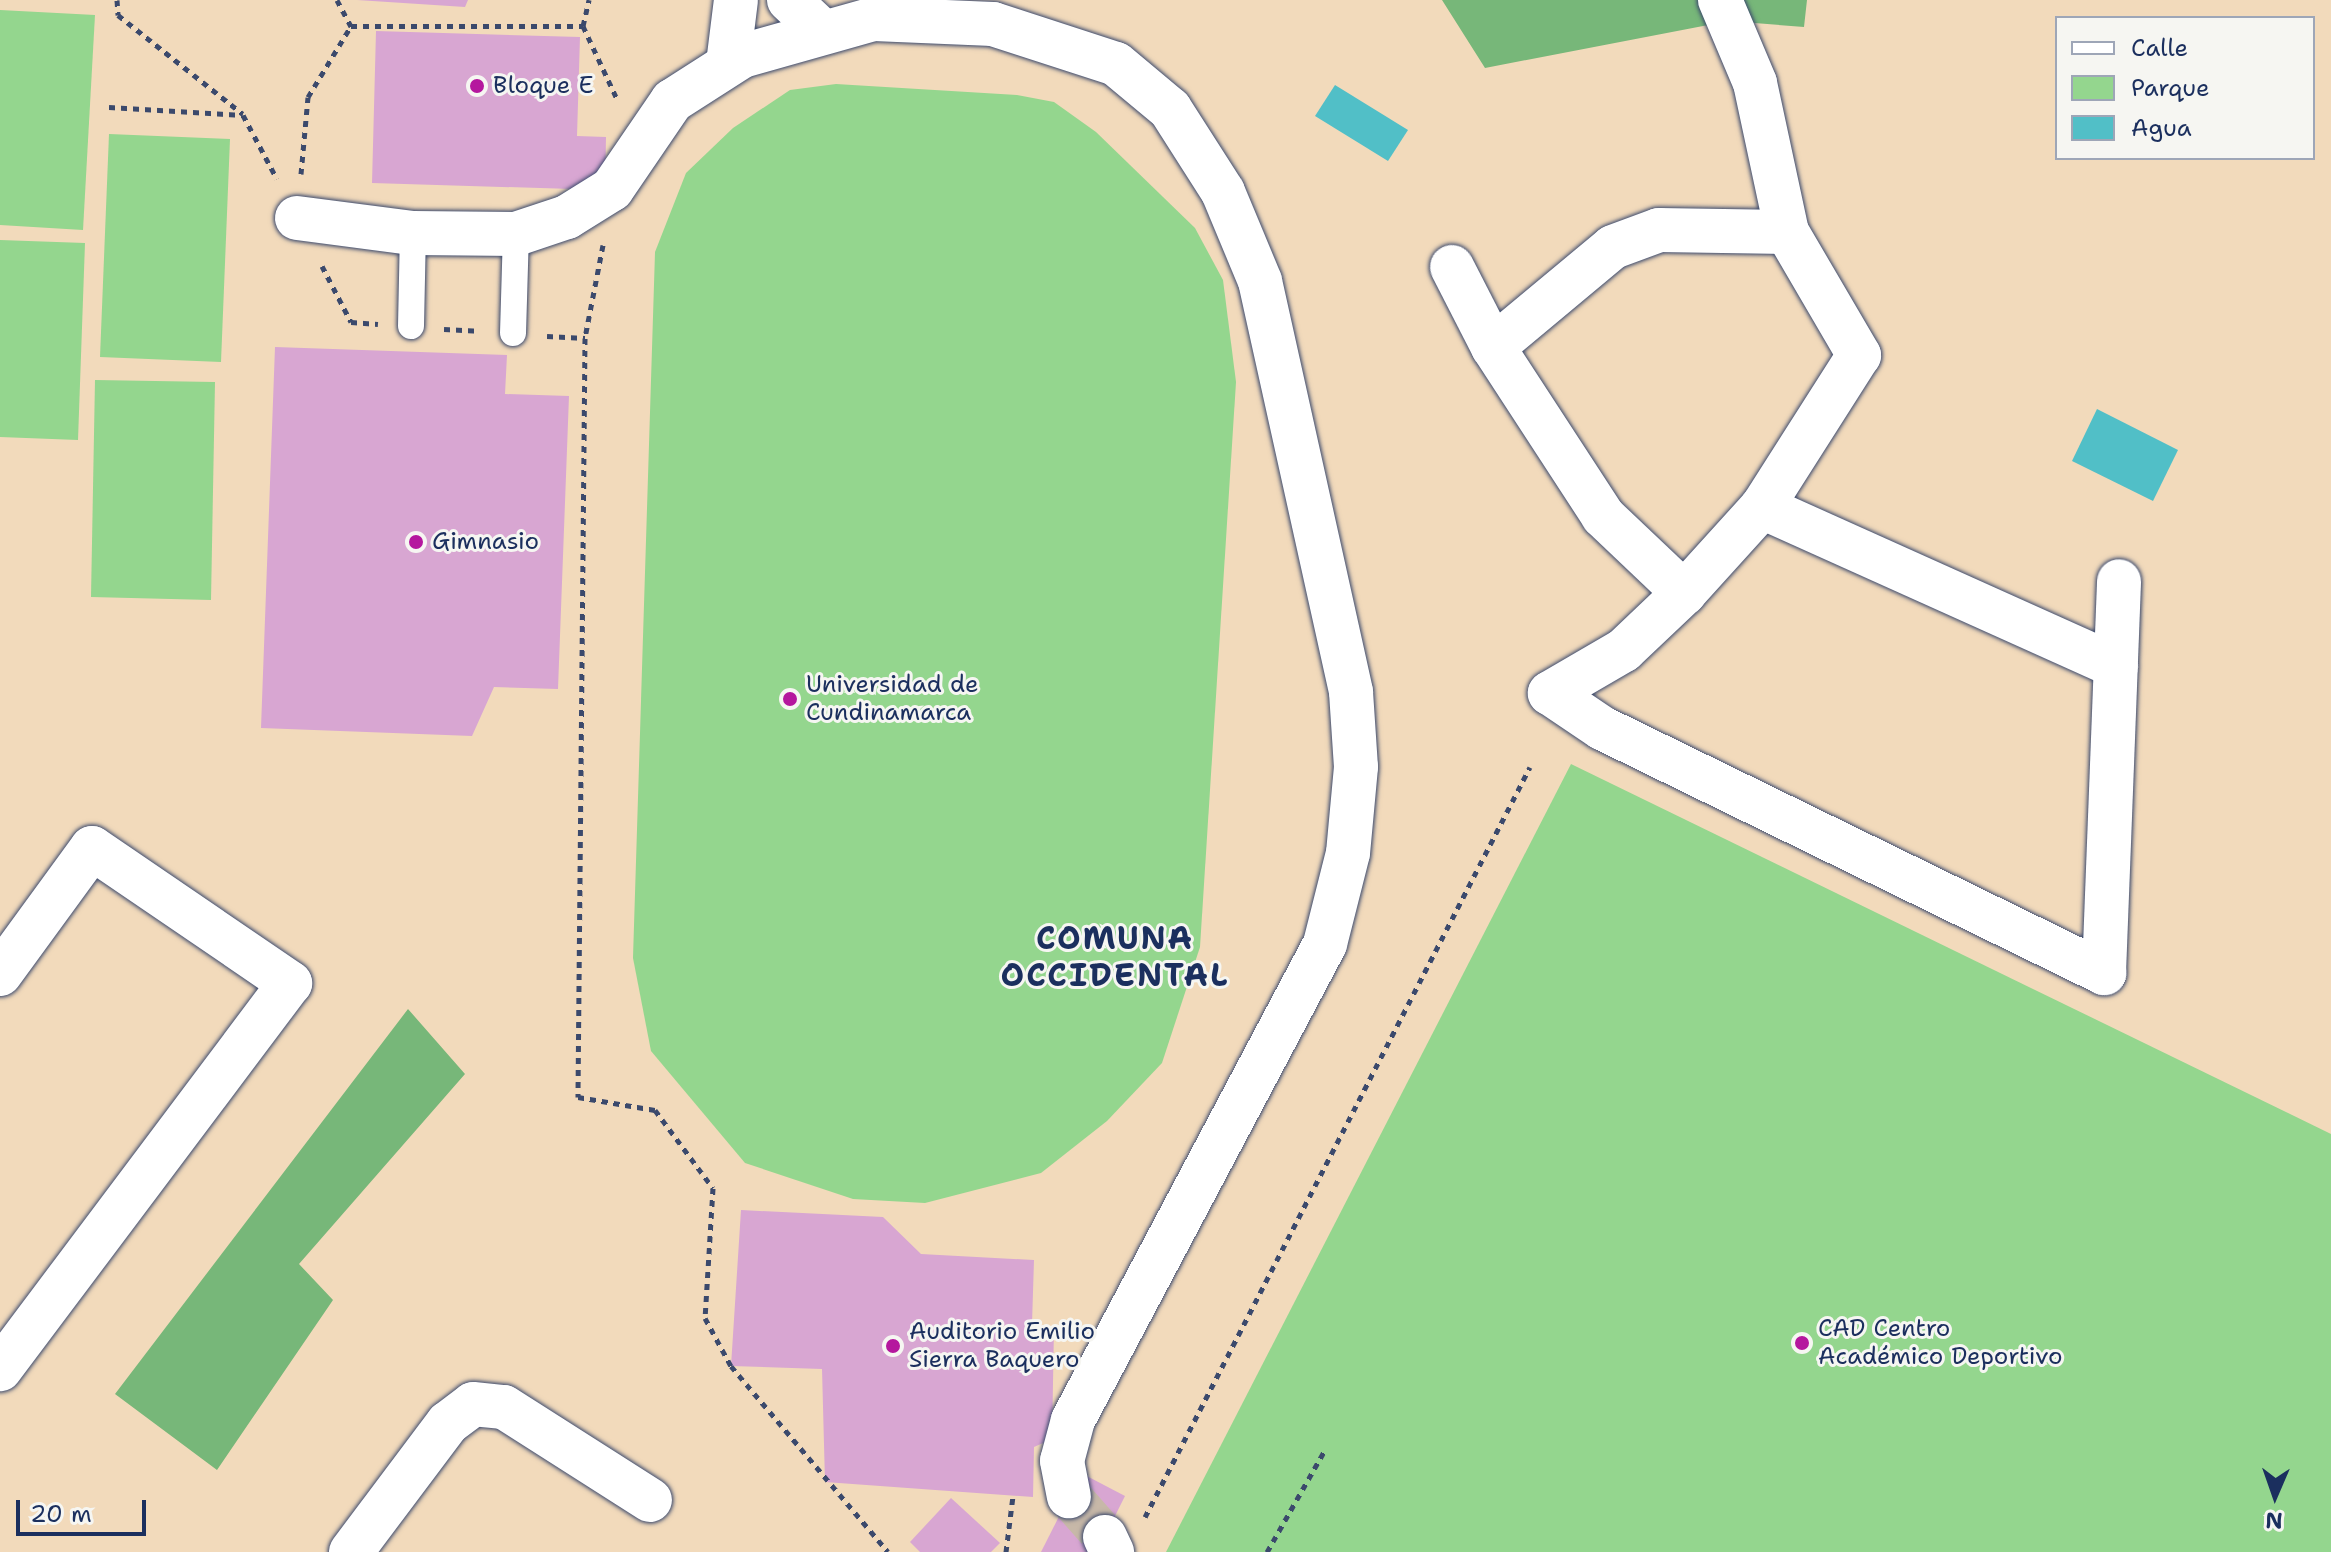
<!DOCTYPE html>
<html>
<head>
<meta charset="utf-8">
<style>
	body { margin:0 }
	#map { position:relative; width:2331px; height:1552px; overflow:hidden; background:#f2dabb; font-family:"Shantell Sans",sans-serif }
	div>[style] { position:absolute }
	.green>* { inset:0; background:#94d68e }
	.forest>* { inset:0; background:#77b779 }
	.water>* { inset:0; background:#51bfc7 }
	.building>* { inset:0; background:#d8a6d2 }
	.minor-tunnel>* { height:44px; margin-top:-22px; transform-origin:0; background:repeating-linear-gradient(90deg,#c7b8a8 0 44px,transparent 0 66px) }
	.path>* { height:5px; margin-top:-2.5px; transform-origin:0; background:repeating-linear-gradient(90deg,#3b496c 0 6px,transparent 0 12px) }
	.roads { filter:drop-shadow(0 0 2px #3b496c) drop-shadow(0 0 2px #3b496c) }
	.service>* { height:26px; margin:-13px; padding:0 13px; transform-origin:13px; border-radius:13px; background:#fff }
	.minor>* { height:44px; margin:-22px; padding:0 22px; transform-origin:22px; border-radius:22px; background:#fff }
	.dots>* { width:22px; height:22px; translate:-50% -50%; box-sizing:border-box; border:4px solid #f6f6f2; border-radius:50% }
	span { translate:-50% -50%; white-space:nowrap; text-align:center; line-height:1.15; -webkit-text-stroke:6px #f6f6f2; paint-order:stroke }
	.poi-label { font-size:24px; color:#1b2f5e }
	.left { translate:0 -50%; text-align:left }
	.district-label { font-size:32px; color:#1b2f5e; font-weight:700; letter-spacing:2px }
	.legend { position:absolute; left:2055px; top:16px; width:260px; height:144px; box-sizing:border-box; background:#f6f6f2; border:2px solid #9ea6b7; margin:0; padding:10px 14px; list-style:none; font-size:24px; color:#1b2f5e }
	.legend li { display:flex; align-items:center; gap:16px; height:40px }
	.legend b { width:40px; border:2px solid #9ea6b7 }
	.north { position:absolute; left:2235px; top:1456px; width:80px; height:80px; -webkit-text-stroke:6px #f6f6f2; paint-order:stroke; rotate:182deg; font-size:22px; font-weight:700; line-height:32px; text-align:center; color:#1b2f5e }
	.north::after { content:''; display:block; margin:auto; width:28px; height:36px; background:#1b2f5e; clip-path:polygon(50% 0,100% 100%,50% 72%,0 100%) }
	.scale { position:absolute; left:16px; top:1500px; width:130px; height:36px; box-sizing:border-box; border:4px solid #1b2f5e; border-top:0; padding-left:10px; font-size:24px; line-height:28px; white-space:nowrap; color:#1b2f5e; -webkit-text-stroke:6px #f6f6f2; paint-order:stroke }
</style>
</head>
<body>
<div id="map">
	<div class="green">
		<i style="clip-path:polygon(0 10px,95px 15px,83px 230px,0 225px)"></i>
		<i style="clip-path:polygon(836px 84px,1017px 95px,1054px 102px,1096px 132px,1195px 228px,1223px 280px,1236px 382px,1200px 947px,1162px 1063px,1107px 1121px,1041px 1173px,925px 1203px,853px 1199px,745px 1163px,651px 1051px,633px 958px,655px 252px,686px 173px,733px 128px,790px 90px)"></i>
		<i style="clip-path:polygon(109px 134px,230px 139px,221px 362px,100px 357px)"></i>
		<i style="clip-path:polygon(0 240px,85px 243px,78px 440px,0 437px)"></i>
		<i style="clip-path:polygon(95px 380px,215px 382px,211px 600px,91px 597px)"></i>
		<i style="clip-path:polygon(1571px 764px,2331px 1134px,2331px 1552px,1166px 1552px)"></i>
	</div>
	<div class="forest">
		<i style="clip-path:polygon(1442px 0,1807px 0,1804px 27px,1729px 21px,1485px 68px)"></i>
		<i style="clip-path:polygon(408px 1009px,465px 1074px,299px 1264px,333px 1300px,217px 1470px,115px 1394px)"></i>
	</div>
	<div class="water">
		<i style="clip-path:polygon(1335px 85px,1408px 130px,1388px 161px,1315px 116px)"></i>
		<i style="clip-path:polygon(2097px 409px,2178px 450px,2153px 501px,2072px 461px)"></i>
	</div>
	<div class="building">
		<i style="clip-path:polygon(357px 0,468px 0,465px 7px)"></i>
		<i style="clip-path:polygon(376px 31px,580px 37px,577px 136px,606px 137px,605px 190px,372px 183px)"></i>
		<i style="clip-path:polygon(275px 347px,507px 355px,505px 394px,569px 396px,558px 689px,494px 687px,472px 736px,261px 728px)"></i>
		<i style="clip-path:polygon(741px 1210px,883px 1217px,921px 1254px,1034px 1260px,1032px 1324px,1054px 1327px,1052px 1439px,1034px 1447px,1033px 1497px,825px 1482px,822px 1369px,731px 1366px)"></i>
		<i style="clip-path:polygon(1081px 1473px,1125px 1496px,1097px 1552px,1041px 1552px)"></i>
		<i style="clip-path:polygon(951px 1498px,1000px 1543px,991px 1552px,920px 1552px,910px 1542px)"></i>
	</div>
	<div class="minor-tunnel">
		<i style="left:1069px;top:1496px;width:55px;rotate:48.7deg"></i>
	</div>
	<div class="path">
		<i style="left:117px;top:0;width:15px;rotate:86deg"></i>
		<i style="left:118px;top:15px;width:159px;rotate:38.4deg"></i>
		<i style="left:337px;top:0;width:30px;rotate:62deg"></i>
		<i style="left:351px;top:26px;width:232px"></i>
		<i style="left:583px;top:26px;width:83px;rotate:65deg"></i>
		<i style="left:583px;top:26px;width:27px;rotate:-77deg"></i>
		<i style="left:109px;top:107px;width:134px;rotate:3.4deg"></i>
		<i style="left:243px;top:115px;width:72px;rotate:62deg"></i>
		<i style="left:301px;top:174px;width:77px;rotate:-84.8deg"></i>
		<i style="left:308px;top:97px;width:83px;rotate:-58.8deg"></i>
		<i style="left:603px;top:245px;width:95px;rotate:101deg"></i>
		<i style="left:585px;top:338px;width:759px;rotate:90.53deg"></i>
		<i style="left:578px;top:1097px;width:78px;rotate:9.6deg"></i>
		<i style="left:655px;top:1110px;width:97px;rotate:53.4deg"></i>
		<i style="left:713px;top:1188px;width:130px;rotate:93.5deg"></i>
		<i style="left:705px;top:1318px;width:55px;rotate:61.6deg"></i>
		<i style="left:731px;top:1366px;width:243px;rotate:49.8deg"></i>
		<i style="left:322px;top:266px;width:63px;rotate:62.6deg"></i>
		<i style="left:351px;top:322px;width:27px;rotate:4deg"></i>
		<i style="left:444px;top:329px;width:34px;rotate:3deg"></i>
		<i style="left:547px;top:336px;width:38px;rotate:3deg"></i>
		<i style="left:1145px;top:1517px;width:843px;rotate:-62.83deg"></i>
		<i style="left:1006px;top:1552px;width:56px;rotate:-82.9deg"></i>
		<i style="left:1267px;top:1552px;width:117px;rotate:-60.4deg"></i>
	</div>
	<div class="roads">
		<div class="service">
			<i style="left:411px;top:326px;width:93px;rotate:-88.8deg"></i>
			<i style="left:513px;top:333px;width:99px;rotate:-88.3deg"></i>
		</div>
		<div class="minor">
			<i style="left:789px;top:0;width:45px;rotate:43.2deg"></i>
			<i style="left:1720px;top:0;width:90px;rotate:67.1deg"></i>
			<i style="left:1755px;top:83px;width:152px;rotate:77.9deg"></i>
			<i style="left:1787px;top:232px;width:143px;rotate:59.7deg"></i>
			<i style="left:1859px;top:355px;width:180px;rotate:122.5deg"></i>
			<i style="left:1762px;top:507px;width:116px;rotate:132.2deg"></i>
			<i style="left:1684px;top:593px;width:83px;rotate:136.5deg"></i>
			<i style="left:1624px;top:650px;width:86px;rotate:149.8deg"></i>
			<i style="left:1550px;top:693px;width:63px;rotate:33.9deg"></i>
			<i style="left:1602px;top:728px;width:559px;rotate:26.01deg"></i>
			<i style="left:2104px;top:973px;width:392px;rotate:-87.8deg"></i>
			<i style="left:728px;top:64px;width:64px;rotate:-82.9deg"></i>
			<i style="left:297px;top:218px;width:117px;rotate:7.4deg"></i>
			<i style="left:413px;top:233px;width:103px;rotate:0.6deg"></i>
			<i style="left:516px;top:234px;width:54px;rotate:-18.4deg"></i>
			<i style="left:567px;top:217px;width:53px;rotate:-31.9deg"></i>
			<i style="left:612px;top:189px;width:107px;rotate:-55.7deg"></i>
			<i style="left:672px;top:101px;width:83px;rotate:-32.7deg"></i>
			<i style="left:742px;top:56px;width:137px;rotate:-15.7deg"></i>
			<i style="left:874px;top:19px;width:119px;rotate:2.4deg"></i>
			<i style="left:993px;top:24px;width:129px;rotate:18deg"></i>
			<i style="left:1116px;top:64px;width:70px;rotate:39.8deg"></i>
			<i style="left:1170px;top:109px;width:98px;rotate:57.4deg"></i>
			<i style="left:1223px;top:192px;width:96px;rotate:67.4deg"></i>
			<i style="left:1260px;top:281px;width:421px;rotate:77.5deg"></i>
			<i style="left:1351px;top:692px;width:75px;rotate:86.2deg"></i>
			<i style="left:1356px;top:767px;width:86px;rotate:95.3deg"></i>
			<i style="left:1348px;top:853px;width:94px;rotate:104.2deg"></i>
			<i style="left:1325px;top:944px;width:539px;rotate:117.9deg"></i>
			<i style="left:1073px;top:1420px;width:42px;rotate:105deg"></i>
			<i style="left:1062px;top:1461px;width:36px;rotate:79deg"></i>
			<i style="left:1452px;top:267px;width:90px;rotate:62.9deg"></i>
			<i style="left:1493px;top:347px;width:202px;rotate:56.9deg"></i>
			<i style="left:1603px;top:516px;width:112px;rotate:43.5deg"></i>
			<i style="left:1493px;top:347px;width:156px;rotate:-39.8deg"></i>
			<i style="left:1613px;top:247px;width:49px;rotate:-20.3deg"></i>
			<i style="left:1659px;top:230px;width:128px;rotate:0.9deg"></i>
			<i style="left:1762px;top:507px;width:388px;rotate:24.2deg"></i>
			<i style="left:0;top:974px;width:156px;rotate:-53.9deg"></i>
			<i style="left:92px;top:848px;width:240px;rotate:34.3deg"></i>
			<i style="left:290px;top:983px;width:483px;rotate:126.9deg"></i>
			<i style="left:1105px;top:1537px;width:17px;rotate:65deg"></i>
			<i style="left:351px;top:1552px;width:161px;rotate:-53.1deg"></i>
			<i style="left:448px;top:1423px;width:31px;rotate:-37deg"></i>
			<i style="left:473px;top:1404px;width:31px;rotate:6deg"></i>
			<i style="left:504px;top:1407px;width:173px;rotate:32.5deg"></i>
		</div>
	</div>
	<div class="dots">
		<i style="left:477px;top:86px;background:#b5179e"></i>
		<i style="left:416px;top:542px;background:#b5179e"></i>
		<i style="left:790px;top:699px;background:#b5179e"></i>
		<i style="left:1802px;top:1343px;background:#b5179e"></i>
		<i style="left:893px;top:1346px;background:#b5179e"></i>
	</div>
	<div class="poi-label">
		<span class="left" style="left:493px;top:86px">Bloque E</span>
		<span class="left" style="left:432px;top:542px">Gimnasio</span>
		<span class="left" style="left:806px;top:699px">Universidad de<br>Cundinamarca</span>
		<span class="left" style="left:1818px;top:1343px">CAD Centro<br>Académico Deportivo</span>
		<span class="left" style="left:909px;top:1346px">Auditorio Emilio<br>Sierra Baquero</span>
	</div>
	<div class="district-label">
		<span style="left:1115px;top:957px">COMUNA<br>OCCIDENTAL</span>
	</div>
	<ul class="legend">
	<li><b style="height:10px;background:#fff"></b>Calle</li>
	<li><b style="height:22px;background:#94d68e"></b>Parque</li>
	<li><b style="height:22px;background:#51bfc7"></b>Agua</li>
	</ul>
	<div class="north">N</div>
	<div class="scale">20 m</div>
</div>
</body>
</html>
